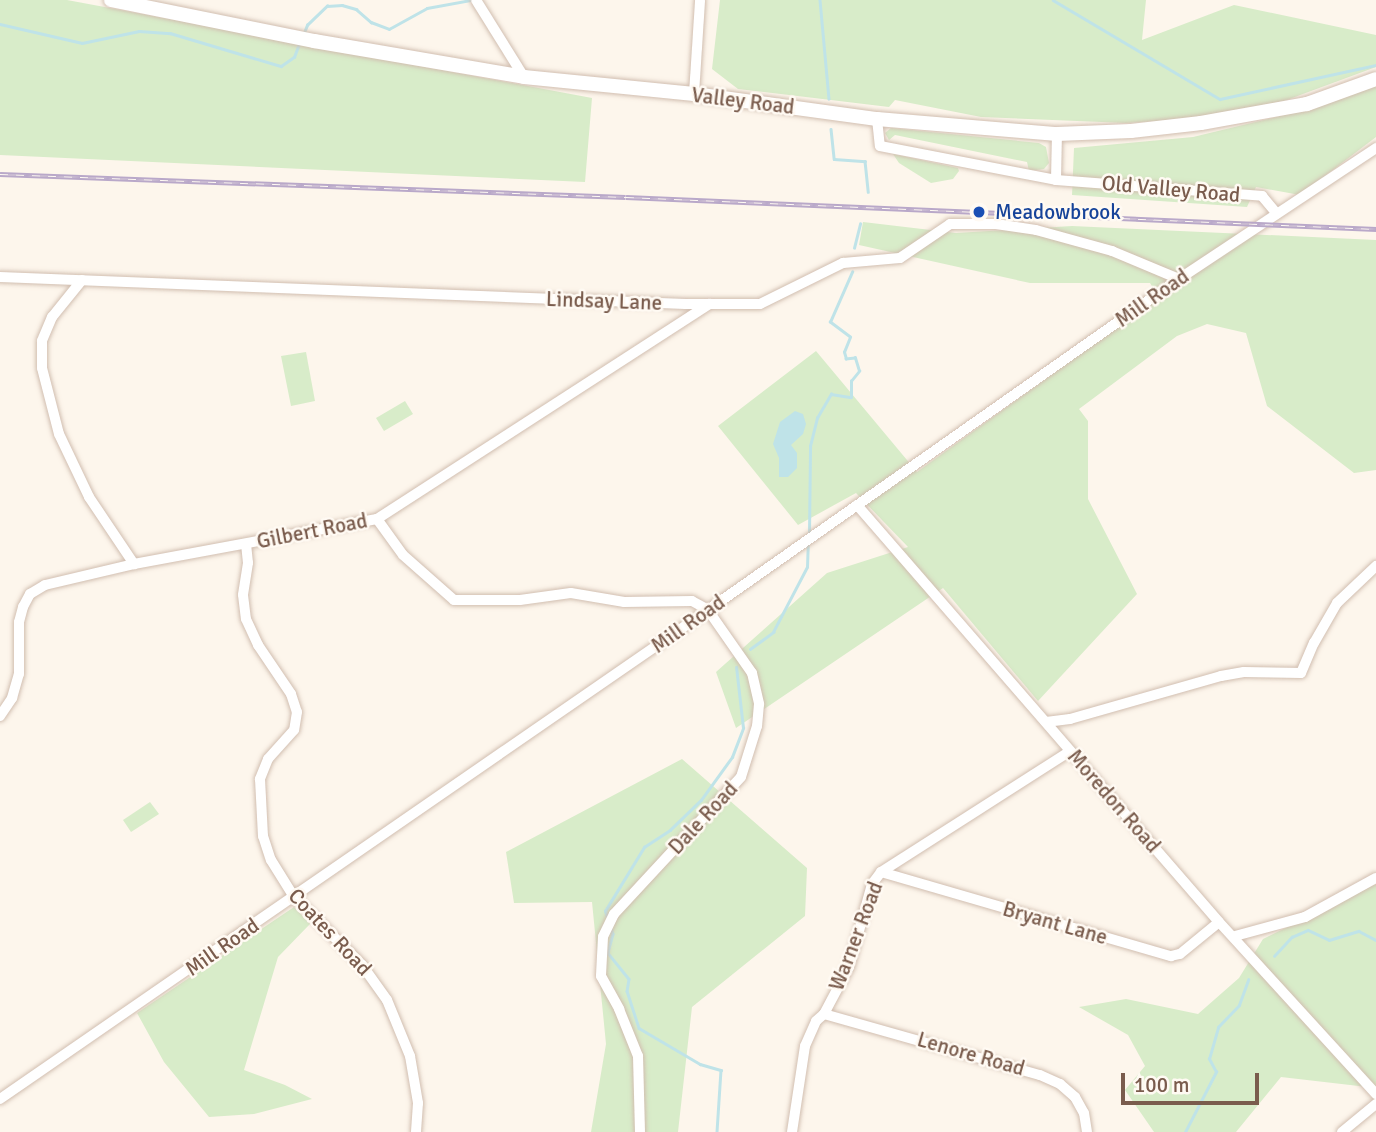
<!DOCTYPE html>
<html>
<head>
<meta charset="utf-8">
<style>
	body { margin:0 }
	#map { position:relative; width:1376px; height:1132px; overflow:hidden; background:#fdf6ec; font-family:Signika,sans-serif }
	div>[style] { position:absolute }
	.green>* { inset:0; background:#d8ecc9 }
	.water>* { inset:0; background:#bfe3e8 }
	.stream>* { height:2.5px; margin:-1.25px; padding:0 1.25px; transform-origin:1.25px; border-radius:1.25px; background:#bfe3e8 }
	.roads { filter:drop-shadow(0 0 2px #d1beb0) drop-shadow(0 0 2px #d1beb0) }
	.street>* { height:10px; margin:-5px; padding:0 5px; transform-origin:5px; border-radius:5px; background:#fff }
	.secondary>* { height:14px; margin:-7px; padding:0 7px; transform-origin:7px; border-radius:7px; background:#fff }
	.rail>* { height:5px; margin-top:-2.5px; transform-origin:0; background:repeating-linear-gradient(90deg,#fffaf3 0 8px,#b9a8c9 0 16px); box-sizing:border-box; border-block:2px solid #b9a8c9 }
	.dots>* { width:19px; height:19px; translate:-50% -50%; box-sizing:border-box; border:4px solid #fffaf3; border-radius:50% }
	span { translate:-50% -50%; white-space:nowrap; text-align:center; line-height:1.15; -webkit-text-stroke:5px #fffaf3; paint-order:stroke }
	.street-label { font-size:21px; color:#7a5c4d }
	.transit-label { font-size:21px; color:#164399 }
	.left { translate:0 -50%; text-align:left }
	.scale { position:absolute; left:1121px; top:1073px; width:138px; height:32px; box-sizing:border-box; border:4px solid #7a5c4d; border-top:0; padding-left:9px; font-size:21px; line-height:24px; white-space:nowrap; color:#7a5c4d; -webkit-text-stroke:5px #fffaf3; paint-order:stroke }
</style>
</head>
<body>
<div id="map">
	<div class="green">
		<i style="clip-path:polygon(0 0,67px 0,592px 98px,585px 182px,0 155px)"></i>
		<i style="clip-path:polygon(720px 0,1146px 0,1142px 40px,1234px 5px,1376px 35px,1376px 67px,1284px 101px,1190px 119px,1126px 123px,981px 117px,895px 100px,889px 107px,738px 89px,712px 69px)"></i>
		<i style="clip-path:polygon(1376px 81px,1376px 137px,1300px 195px,1256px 187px,1247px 207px,1072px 195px,1074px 148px,1193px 137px,1314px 108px)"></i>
		<i style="clip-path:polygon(891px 128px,1039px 143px,1046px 147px,1049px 163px,1044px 169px,1029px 171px,1027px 162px,895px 135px,889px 140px,885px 133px)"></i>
		<i style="clip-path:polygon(893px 154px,958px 168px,959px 171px,953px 179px,931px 183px,899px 163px)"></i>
		<i style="clip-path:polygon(863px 222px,956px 233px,1072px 226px,1376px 240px,1376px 470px,1354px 473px,1267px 406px,1246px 333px,1207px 324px,1177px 336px,1079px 409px,1088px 421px,1088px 499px,1137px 594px,1038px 701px,943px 588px,736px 728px,716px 672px,827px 573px,908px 547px,856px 493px,798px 525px,718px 426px,816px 351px,917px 472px,1159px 297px,1150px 283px,1030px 283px,859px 245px)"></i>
		<i style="clip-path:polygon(306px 352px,315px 401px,291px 406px,281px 356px)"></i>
		<i style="clip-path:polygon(405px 401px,413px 414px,384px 431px,376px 418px)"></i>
		<i style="clip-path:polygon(682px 759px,807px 868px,805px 916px,692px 1007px,678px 1132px,591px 1132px,606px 1044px,592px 902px,514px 903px,506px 852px)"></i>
		<i style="clip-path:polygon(150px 802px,159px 814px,131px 832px,123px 820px)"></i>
		<i style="clip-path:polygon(1376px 884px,1376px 1088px,1281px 1077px,1236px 1132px,1154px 1132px,1125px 1090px,1145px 1066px,1128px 1035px,1079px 1007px,1126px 999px,1198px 1014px,1239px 978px,1263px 939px)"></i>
		<i style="clip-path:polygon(294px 907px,310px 924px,278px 957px,244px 1070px,285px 1085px,312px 1099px,254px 1114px,209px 1117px,164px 1062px,137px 1013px)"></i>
	</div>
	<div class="water">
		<i style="clip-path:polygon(795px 411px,803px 414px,806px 424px,803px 434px,791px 445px,797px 453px,797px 468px,788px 477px,779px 477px,779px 458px,773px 444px,780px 422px)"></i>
	</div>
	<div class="stream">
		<i style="left:820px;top:0;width:99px;rotate:84.8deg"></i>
		<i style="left:1053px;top:0;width:194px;rotate:30.7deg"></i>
		<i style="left:1220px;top:99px;width:160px;rotate:-12.3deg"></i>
		<i style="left:0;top:24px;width:84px;rotate:13deg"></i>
		<i style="left:82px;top:43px;width:58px;rotate:-11.9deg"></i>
		<i style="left:139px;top:31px;width:31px;rotate:4deg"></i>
		<i style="left:170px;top:33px;width:116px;rotate:16.6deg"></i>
		<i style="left:281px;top:66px;width:16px;rotate:-35deg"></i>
		<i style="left:294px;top:57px;width:14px;rotate:-69deg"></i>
		<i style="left:303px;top:35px;width:11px;rotate:-68deg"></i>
		<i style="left:307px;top:25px;width:28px;rotate:-44deg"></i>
		<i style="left:327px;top:6px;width:15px;rotate:-4deg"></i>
		<i style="left:342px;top:5px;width:15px;rotate:16deg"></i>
		<i style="left:356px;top:9px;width:20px;rotate:41deg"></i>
		<i style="left:371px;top:22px;width:19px;rotate:21deg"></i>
		<i style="left:389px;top:29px;width:43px;rotate:-28.9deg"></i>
		<i style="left:427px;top:8px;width:45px;rotate:-10.3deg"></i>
		<i style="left:831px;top:129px;width:30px;rotate:84deg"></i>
		<i style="left:834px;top:159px;width:31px;rotate:4deg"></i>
		<i style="left:865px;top:161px;width:31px;rotate:84deg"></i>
		<i style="left:854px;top:248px;width:25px;rotate:-76deg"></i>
		<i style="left:809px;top:533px;width:87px;rotate:-89.3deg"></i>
		<i style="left:810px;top:446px;width:29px;rotate:-76deg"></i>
		<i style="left:817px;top:418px;width:28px;rotate:-60deg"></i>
		<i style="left:831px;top:394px;width:20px;rotate:9deg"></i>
		<i style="left:851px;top:397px;width:16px;rotate:-90deg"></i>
		<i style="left:851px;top:381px;width:13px;rotate:-51deg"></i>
		<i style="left:859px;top:371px;width:14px;rotate:-107deg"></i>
		<i style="left:855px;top:358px;width:9px;rotate:174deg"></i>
		<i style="left:846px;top:359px;width:7px;rotate:-106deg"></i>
		<i style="left:844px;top:352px;width:16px;rotate:-68deg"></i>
		<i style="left:850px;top:337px;width:25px;rotate:-143deg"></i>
		<i style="left:830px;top:322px;width:55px;rotate:-66.3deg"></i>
		<i style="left:750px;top:649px;width:29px;rotate:-36deg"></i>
		<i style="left:773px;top:632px;width:73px;rotate:-62.4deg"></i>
		<i style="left:807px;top:567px;width:24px;rotate:-88deg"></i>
		<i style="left:607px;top:918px;width:7px;rotate:-106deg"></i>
		<i style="left:605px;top:911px;width:75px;rotate:-58.6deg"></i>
		<i style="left:644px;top:847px;width:31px;rotate:-33deg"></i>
		<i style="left:670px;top:830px;width:43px;rotate:-44.1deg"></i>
		<i style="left:701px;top:800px;width:53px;rotate:-54.2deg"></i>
		<i style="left:732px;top:757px;width:31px;rotate:-69deg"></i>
		<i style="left:743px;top:728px;width:61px;rotate:-96.5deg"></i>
		<i style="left:611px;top:928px;width:6px;rotate:72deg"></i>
		<i style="left:613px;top:934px;width:20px;rotate:105deg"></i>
		<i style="left:608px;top:953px;width:33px;rotate:51deg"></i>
		<i style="left:629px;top:979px;width:12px;rotate:99deg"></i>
		<i style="left:627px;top:991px;width:39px;rotate:72deg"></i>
		<i style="left:639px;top:1028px;width:71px;rotate:30.5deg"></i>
		<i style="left:700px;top:1064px;width:22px;rotate:16deg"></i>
		<i style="left:721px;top:1070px;width:62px;rotate:93.7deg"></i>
		<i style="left:1274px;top:956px;width:26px;rotate:-47deg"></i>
		<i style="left:1292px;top:937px;width:17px;rotate:-24deg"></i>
		<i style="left:1308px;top:930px;width:23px;rotate:25deg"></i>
		<i style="left:1329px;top:940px;width:31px;rotate:-17deg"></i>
		<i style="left:1359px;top:931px;width:19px;rotate:28deg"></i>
		<i style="left:1185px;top:1132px;width:68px;rotate:-62.7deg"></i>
		<i style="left:1216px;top:1072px;width:15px;rotate:-118deg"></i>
		<i style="left:1209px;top:1059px;width:33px;rotate:-74deg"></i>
		<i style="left:1218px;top:1027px;width:30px;rotate:-46deg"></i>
		<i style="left:1239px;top:1005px;width:27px;rotate:-70deg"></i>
	</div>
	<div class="roads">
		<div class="street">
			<i style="left:476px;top:0;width:91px;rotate:58.1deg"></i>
			<i style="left:694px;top:94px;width:94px;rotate:-86.3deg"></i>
			<i style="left:877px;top:119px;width:27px;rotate:84deg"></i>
			<i style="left:880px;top:146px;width:179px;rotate:10.9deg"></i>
			<i style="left:1056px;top:180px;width:207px;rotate:4.4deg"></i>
			<i style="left:1262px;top:196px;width:23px;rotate:50deg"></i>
			<i style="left:1056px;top:180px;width:46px;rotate:-88.8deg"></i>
			<i style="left:0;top:277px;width:686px;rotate:2.26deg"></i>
			<i style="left:685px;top:304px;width:75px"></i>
			<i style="left:760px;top:304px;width:93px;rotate:-26.3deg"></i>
			<i style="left:843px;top:263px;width:57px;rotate:-5deg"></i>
			<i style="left:900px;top:258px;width:60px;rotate:-34.2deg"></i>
			<i style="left:950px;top:224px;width:46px"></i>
			<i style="left:996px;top:224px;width:40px;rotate:8.5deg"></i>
			<i style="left:1036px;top:230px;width:79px;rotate:15.4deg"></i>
			<i style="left:1112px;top:251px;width:73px;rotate:22.7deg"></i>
			<i style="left:82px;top:280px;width:48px;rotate:129deg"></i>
			<i style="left:52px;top:317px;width:26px;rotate:113deg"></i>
			<i style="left:42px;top:341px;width:27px;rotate:90deg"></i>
			<i style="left:42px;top:368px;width:68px;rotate:75.6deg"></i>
			<i style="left:59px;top:434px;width:70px;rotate:64.5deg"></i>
			<i style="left:89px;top:497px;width:81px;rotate:56.1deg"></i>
			<i style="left:857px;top:505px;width:552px;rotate:49.04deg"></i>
			<i style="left:1219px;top:922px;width:233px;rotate:47.6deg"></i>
			<i style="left:377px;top:519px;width:44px;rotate:54.2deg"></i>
			<i style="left:403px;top:555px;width:68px;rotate:41.4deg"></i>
			<i style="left:454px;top:600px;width:66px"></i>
			<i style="left:520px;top:600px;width:51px;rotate:-7.8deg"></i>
			<i style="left:571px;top:593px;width:54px;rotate:9.6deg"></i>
			<i style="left:624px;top:602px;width:68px;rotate:-0.8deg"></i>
			<i style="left:692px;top:601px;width:18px;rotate:29deg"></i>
			<i style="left:708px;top:610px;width:77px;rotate:55.1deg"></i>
			<i style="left:752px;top:673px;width:32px;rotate:77deg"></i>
			<i style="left:759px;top:704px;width:22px;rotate:95deg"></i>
			<i style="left:757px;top:726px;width:53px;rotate:107.4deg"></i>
			<i style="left:741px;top:777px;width:187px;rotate:132.8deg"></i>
			<i style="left:614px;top:914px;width:25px;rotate:116deg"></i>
			<i style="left:603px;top:937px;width:39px;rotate:93deg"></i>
			<i style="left:601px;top:976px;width:38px;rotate:61deg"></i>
			<i style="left:619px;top:1009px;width:51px;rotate:68deg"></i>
			<i style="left:638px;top:1056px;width:76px;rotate:88.5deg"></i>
			<i style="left:246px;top:544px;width:19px;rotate:84deg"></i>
			<i style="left:248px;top:563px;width:32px;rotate:99deg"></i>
			<i style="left:243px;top:595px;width:24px;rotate:83deg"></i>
			<i style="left:246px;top:619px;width:29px;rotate:65deg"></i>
			<i style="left:258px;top:645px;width:59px;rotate:56deg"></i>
			<i style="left:291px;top:694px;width:19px;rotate:72deg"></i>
			<i style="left:297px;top:712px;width:18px;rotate:99deg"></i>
			<i style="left:294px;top:730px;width:39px;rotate:132deg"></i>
			<i style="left:268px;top:759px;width:22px;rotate:112deg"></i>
			<i style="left:260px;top:779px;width:57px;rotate:87deg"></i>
			<i style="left:263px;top:836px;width:25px;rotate:72deg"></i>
			<i style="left:271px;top:860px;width:44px;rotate:58.1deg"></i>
			<i style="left:294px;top:897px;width:96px;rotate:45deg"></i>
			<i style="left:362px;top:965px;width:43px;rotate:54.5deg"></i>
			<i style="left:387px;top:1000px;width:61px;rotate:67.7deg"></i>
			<i style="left:410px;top:1056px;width:48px;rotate:80.3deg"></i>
			<i style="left:418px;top:1103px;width:29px;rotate:94deg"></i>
			<i style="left:0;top:716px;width:22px;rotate:-56deg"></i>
			<i style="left:12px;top:698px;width:25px;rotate:-74deg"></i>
			<i style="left:19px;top:674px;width:52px;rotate:-90deg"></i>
			<i style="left:19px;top:622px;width:16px;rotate:-75deg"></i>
			<i style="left:23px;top:607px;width:15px;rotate:-62deg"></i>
			<i style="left:30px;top:594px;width:17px;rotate:-31deg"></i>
			<i style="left:45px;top:585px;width:91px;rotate:-13.3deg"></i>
			<i style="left:134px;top:564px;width:247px;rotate:-10.5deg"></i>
			<i style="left:377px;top:519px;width:396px;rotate:-32.9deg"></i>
			<i style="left:1046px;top:722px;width:24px;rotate:-7deg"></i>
			<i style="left:1070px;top:719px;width:157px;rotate:-15.9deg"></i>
			<i style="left:1221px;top:676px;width:23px;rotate:-10deg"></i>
			<i style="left:1244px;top:672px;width:57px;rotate:1deg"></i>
			<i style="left:1301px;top:673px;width:33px;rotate:-67deg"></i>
			<i style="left:1314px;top:643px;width:46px;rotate:-60.1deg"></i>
			<i style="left:1337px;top:603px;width:54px;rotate:-43.5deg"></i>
			<i style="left:881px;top:872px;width:302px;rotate:16.2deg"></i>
			<i style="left:1171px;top:956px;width:9px;rotate:-13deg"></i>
			<i style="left:1180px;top:954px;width:50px;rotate:-39.4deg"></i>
			<i style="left:1235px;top:936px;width:73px;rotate:-15.2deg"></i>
			<i style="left:1305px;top:917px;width:81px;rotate:-28.8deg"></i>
			<i style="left:824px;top:1014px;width:224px;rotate:15.8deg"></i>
			<i style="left:1040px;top:1075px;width:22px;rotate:24deg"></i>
			<i style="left:1060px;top:1084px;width:20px;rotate:41deg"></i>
			<i style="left:1075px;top:1097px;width:18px;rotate:61deg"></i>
			<i style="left:1084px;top:1113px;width:19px;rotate:81deg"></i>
			<i style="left:0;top:1099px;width:860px;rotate:-34.63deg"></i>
			<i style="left:708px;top:610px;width:576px;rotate:-35.1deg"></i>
			<i style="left:1179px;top:279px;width:237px;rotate:-33.6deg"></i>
			<i style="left:792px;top:1132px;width:87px;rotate:-81.4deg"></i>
			<i style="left:805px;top:1046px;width:27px;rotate:-66deg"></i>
			<i style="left:816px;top:1021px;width:11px;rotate:-41deg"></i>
			<i style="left:824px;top:1014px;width:53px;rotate:-62deg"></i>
			<i style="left:849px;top:967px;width:86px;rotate:-74.5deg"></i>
			<i style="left:872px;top:884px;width:15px;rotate:-53deg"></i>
			<i style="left:881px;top:872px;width:224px;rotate:-32.6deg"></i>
			<i style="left:1342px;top:1132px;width:44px;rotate:-39.5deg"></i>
		</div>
		<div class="secondary">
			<i style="left:111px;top:0;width:207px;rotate:11.4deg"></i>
			<i style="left:314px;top:41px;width:213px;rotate:9.7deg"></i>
			<i style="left:524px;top:77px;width:171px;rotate:5.7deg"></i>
			<i style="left:694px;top:94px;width:185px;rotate:7.8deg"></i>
			<i style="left:877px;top:119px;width:181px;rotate:4.8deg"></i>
			<i style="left:1057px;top:134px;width:74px;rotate:-2.3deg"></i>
			<i style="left:1131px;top:131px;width:70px;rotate:-6.5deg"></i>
			<i style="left:1201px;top:123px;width:108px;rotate:-10.2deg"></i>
			<i style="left:1307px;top:104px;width:73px;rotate:-19.9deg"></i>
		</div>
	</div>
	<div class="rail">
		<i style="left:0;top:174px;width:626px;rotate:2.1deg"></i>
		<i style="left:626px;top:197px;width:751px;rotate:2.44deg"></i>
	</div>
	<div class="dots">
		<i style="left:979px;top:212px;background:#1a4fb4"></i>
	</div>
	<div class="street-label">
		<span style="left:743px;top:101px;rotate:7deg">Valley Road</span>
		<span style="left:1171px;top:189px;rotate:5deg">Old Valley Road</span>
		<span style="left:1152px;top:298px;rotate:-35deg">Mill Road</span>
		<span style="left:604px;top:301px;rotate:2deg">Lindsay Lane</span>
		<span style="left:312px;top:531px;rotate:-11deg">Gilbert Road</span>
		<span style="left:688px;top:624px;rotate:-35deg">Mill Road</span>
		<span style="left:1114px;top:801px;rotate:49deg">Moredon Road</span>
		<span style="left:703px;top:818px;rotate:-47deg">Dale Road</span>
		<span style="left:1055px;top:923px;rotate:16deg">Bryant Lane</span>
		<span style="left:330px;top:932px;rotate:47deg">Coates Road</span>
		<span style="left:856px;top:936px;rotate:-69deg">Warner Road</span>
		<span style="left:222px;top:947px;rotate:-35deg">Mill Road</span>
		<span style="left:971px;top:1054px;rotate:16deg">Lenore Road</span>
	</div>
	<div class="transit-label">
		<span class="left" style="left:995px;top:212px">Meadowbrook</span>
	</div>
	<div class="scale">100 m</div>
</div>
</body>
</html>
